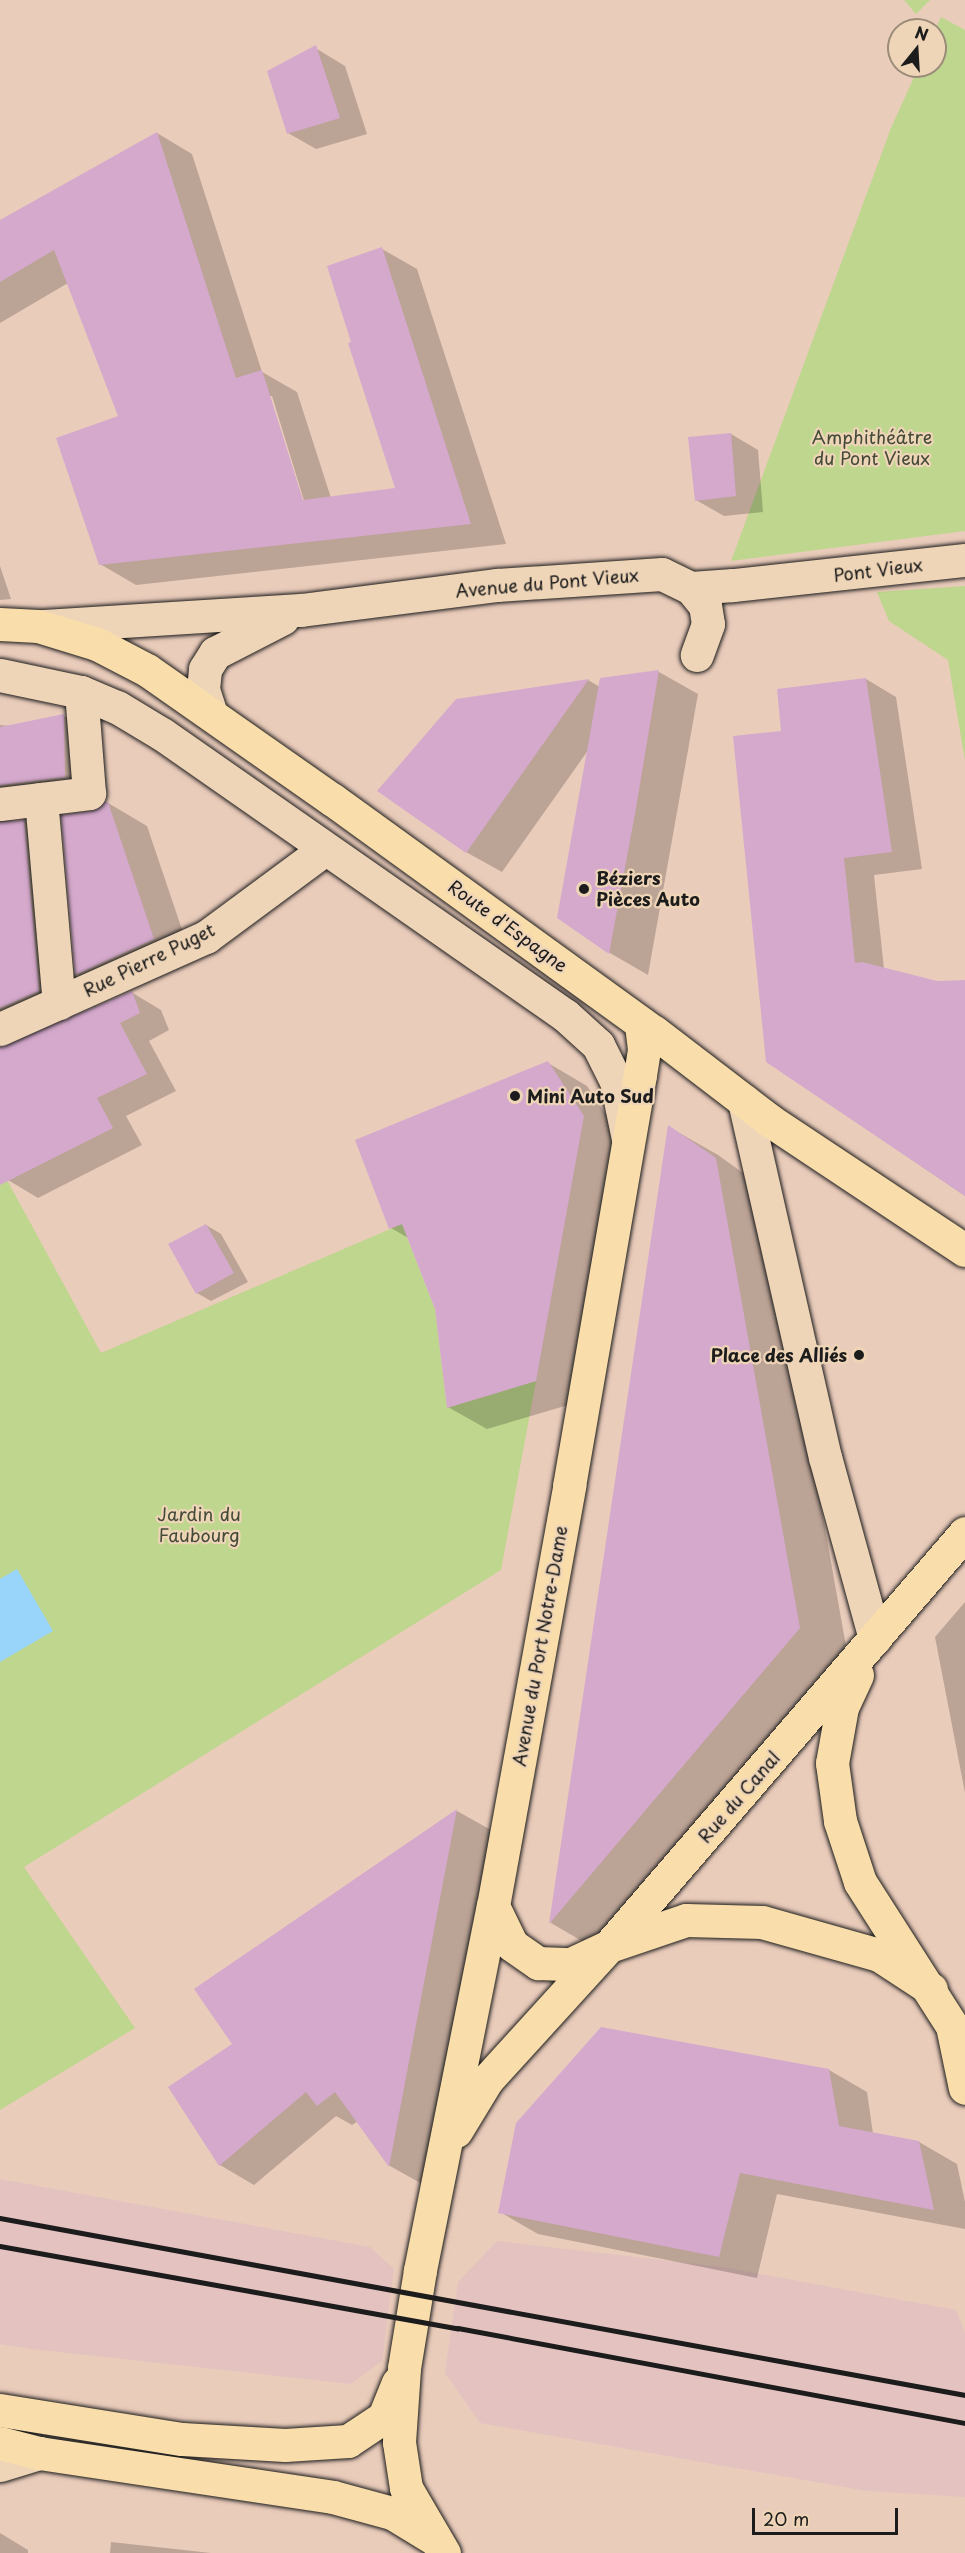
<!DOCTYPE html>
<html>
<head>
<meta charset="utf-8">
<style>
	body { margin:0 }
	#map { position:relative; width:965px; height:2553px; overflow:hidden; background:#eaccbb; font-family:"Playpen Sans",sans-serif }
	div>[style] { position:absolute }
	.built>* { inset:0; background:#e4c2c0 }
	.green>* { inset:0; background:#bed68d }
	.water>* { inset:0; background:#99d4fa }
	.shadow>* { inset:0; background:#0003 }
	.building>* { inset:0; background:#d5a9cc }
	.roads { filter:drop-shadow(0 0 2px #1c1c1c) drop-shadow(0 0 2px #1c1c1c) }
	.street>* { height:33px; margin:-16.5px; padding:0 16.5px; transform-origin:16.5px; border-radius:16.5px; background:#efd5b7 }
	.secondary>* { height:33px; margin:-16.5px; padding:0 16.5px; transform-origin:16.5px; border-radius:16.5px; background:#efd5b7 }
	.primary>* { height:33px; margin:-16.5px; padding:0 16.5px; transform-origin:16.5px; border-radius:16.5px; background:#f9deab }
	.rail>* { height:4.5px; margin:-2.25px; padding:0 2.25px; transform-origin:2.25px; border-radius:2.25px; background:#1c1c1c }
	.dots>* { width:16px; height:16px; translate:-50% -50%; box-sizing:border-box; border:3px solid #efd5b7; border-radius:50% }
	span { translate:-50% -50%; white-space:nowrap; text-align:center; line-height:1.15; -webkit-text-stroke:4.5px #efd5b7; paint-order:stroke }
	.park-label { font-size:18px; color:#444a38 }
	.street-label { font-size:18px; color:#1c1c1c }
	.poi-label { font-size:18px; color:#1c1c1c; font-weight:700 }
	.left { translate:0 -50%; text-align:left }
	.right { translate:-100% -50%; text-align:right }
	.north { position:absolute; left:887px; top:18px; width:60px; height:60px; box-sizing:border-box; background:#efd5b7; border:2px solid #9b8b79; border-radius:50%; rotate:18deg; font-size:16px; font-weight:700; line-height:24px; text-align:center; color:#1c1c1c }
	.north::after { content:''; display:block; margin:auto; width:21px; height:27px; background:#1c1c1c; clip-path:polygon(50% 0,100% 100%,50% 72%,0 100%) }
	.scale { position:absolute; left:752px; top:2508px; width:146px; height:27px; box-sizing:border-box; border:3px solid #1c1c1c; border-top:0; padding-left:8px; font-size:18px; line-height:21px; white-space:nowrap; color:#1c1c1c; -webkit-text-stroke:4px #efd5b7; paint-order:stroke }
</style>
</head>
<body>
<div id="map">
	<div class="built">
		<i style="clip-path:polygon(0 2179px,370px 2247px,394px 2269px,382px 2361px,351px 2384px,31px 2349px,0 2344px)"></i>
		<i style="clip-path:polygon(497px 2241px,722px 2267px,956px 2310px,965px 2333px,965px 2497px,867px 2491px,480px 2423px,445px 2373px,458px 2282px)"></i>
	</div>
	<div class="green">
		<i style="clip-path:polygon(904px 0,930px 0,916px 14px)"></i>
		<i style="clip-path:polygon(941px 17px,965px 30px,965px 531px,731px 561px,891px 128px,919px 66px,935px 66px,935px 30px)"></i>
		<i style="clip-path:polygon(965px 586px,965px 761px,948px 660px,889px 621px,877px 592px)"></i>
		<i style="clip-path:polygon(0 1167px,101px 1353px,402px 1224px,435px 1309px,447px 1407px,536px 1381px,501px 1570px,24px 1867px,135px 2028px,0 2110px)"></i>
	</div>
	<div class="water">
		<i style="clip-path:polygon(17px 1569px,53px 1631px,0 1662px,0 1579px)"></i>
	</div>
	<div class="shadow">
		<i style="clip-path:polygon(317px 49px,345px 66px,367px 134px,316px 149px,288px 133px)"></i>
		<i style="clip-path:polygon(evenodd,157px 133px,192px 154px,262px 372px,297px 392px,331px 498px,397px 490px,353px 343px,382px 249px,417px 269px,506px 544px,136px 585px,100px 564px,120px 417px,68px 283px,0 323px,0 221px,157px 133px,268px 396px,272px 396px,306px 507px,304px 507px,268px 396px)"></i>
		<i style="clip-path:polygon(731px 434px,758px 450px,763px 512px,724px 516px,696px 500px)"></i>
		<i style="clip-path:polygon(0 566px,11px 599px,0 600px)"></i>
		<i style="clip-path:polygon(659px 672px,698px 694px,648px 975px,610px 953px,559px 917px,589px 749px,502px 872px,466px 852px,457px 700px,588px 680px,600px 687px,602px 679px)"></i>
		<i style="clip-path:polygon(866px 679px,896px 697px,922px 869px,874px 875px,884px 969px,936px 983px,965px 982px,965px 1196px,767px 1061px,783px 732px)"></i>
		<i style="clip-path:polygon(64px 716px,94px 733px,95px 794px,12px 815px,11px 822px,24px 821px,54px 839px,69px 1008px,14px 1036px,11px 1046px,131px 992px,161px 1010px,169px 1030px,149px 1041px,176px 1091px,126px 1116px,142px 1145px,38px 1198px,8px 1180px,0 1165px,0 725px,11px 726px)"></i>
		<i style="clip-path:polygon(108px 803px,147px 826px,193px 962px,115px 996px,77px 974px,92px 813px)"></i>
		<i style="clip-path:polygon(548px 1063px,587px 1086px,622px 1139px,575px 1403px,487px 1429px,448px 1407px,437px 1309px,410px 1239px,391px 1228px)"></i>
		<i style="clip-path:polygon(669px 1127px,718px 1155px,764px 1188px,848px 1657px,599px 1951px,551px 1923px)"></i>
		<i style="clip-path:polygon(206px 1225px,221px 1234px,248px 1282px,211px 1301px,197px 1293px)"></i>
		<i style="clip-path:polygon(965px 1602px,965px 1793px,935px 1637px)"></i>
		<i style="clip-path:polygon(457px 1811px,491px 1830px,424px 2185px,390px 2166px,358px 2121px,352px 2125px,336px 2116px,254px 2185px,220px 2165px,234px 2044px,196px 1989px)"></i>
		<i style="clip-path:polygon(829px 2070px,867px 2092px,873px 2134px,919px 2142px,957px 2164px,965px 2202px,965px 2229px,777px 2194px,757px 2278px,538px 2234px,500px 2212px)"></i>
		<i style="clip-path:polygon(0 2533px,28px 2550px,28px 2553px,0 2553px)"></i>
		<i style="clip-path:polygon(111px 2542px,211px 2553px,110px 2553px)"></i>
	</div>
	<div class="building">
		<i style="clip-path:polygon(316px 45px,340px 118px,287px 134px,267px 71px)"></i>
		<i style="clip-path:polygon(157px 132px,236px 378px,262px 370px,303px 500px,395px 488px,348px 343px,351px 342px,327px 266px,382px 247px,471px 524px,99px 565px,56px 438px,118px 416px,54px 250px,0 282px,0 220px)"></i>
		<i style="clip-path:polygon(731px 433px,736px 496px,695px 501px,688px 437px)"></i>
		<i style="clip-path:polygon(659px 670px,636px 808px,609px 954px,557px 918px,600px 678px)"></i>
		<i style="clip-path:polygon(866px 678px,892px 852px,844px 858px,855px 963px,862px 962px,937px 981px,965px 980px,965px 1196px,766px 1062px,733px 736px,781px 731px,777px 689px)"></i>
		<i style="clip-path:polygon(589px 679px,466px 853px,377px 791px,456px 699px)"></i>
		<i style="clip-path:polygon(64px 714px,65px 777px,0 785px,0 727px)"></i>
		<i style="clip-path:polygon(105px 802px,108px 802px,154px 939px,75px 975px,61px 815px,92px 811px)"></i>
		<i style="clip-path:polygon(24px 820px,39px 991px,0 1008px,0 822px)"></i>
		<i style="clip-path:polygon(132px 991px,140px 1013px,120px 1023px,147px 1074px,97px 1098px,113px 1128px,0 1185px,0 1047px)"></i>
		<i style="clip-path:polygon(548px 1061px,584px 1116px,536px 1381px,447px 1408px,435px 1309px,402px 1224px,389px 1229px,355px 1140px)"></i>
		<i style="clip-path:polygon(668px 1125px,716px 1158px,800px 1628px,549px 1924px)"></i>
		<i style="clip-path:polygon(206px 1224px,234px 1273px,196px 1294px,168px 1244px)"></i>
		<i style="clip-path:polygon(457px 1809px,389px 2167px,335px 2092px,317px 2106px,306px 2092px,219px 2166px,168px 2087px,232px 2044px,194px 1989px)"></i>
		<i style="clip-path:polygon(601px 2027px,829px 2069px,839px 2126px,919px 2141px,934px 2210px,740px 2173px,719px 2257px,498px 2213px,516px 2123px)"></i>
	</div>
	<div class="roads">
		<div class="street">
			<i style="left:691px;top:588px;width:22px;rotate:51deg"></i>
			<i style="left:705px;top:605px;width:19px;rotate:81deg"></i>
			<i style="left:708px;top:624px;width:33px;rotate:110deg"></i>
			<i style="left:44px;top:626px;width:257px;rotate:-3.6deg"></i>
			<i style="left:301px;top:610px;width:198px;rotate:-7.3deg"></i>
			<i style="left:497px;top:585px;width:165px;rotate:-3.8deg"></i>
			<i style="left:662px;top:574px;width:32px;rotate:26deg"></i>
			<i style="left:691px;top:588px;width:42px;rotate:-4.1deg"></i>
			<i style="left:733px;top:585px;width:233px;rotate:-6.2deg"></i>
			<i style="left:211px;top:714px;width:26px;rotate:-108deg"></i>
			<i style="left:203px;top:689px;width:20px;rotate:-84deg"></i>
			<i style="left:205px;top:669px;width:19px;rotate:-58deg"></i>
			<i style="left:215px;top:653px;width:76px;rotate:-27.2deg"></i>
			<i style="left:41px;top:799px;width:205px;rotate:85deg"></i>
			<i style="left:0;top:804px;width:90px;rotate:-7deg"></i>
			<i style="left:89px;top:793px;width:101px;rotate:-94.5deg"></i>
			<i style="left:0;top:1029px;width:226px;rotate:-24.1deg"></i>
			<i style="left:206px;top:937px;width:148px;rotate:-36.5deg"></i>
			<i style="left:744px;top:1101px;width:365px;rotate:77.2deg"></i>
			<i style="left:825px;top:1457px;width:188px;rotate:74.6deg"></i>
			<i style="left:0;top:2465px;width:41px;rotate:-17.1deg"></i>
		</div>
		<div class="secondary">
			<i style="left:0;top:675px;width:83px;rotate:11.9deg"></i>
			<i style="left:81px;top:692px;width:39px;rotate:23deg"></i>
			<i style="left:117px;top:707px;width:52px;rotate:31deg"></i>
			<i style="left:162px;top:734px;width:491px;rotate:34.9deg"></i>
			<i style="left:565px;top:1015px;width:45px;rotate:42.3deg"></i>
			<i style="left:598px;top:1045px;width:40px;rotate:63.4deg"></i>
			<i style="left:616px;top:1081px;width:59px;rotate:78.3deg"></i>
		</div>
		<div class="primary">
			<i style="left:0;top:624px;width:38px;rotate:3deg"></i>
			<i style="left:38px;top:626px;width:62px;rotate:17deg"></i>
			<i style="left:97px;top:644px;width:56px;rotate:27.5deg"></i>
			<i style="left:147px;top:670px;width:227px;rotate:35deg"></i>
			<i style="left:333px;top:800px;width:396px;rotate:35.9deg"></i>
			<i style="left:654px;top:1032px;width:145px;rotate:37.4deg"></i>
			<i style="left:769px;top:1120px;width:235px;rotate:33.6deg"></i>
			<i style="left:857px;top:1675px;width:35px;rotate:115deg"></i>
			<i style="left:842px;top:1707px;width:57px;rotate:100.1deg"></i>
			<i style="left:832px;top:1763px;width:59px;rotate:82.1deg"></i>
			<i style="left:840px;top:1821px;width:64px;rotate:71.8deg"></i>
			<i style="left:860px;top:1882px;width:171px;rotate:57.4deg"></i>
			<i style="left:952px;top:2026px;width:63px;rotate:78.2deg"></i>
			<i style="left:493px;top:1906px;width:43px;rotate:64deg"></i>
			<i style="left:512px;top:1945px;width:32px;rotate:35deg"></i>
			<i style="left:538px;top:1963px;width:33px;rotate:2deg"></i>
			<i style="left:571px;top:1964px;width:42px;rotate:-25.3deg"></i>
			<i style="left:609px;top:1946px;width:81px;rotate:-18.7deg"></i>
			<i style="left:686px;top:1920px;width:76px;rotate:1.5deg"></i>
			<i style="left:762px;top:1922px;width:122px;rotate:15.8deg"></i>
			<i style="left:879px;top:1955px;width:62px;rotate:33.2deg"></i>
			<i style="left:456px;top:2131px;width:60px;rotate:-58.7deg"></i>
			<i style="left:487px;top:2080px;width:181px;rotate:-47.7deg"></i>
			<i style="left:609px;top:1946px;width:545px;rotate:-49.24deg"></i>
			<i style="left:0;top:2410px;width:184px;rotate:9.1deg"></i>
			<i style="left:182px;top:2439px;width:103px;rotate:3.3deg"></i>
			<i style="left:285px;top:2445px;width:63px;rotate:-3.6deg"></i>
			<i style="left:348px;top:2441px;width:43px;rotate:-33.7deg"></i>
			<i style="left:384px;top:2417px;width:37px;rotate:-68deg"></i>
			<i style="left:0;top:2443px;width:40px;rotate:14.4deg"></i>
			<i style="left:39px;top:2453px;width:297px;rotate:8.5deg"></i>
			<i style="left:333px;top:2497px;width:61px;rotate:15.2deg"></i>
			<i style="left:392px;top:2513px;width:48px;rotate:31.4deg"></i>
			<i style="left:444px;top:2553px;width:75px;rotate:-120.3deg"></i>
			<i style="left:406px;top:2488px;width:47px;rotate:-98.7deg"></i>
			<i style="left:399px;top:2442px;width:74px;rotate:-86.1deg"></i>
			<i style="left:404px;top:2368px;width:99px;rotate:-80.7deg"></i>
			<i style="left:420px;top:2270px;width:371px;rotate:-78.7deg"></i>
			<i style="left:493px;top:1906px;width:427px;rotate:-79.7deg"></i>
			<i style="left:569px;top:1486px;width:417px;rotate:-80.2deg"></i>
			<i style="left:640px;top:1075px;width:26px;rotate:-81deg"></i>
			<i style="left:644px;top:1049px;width:26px;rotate:-97deg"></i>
		</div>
	</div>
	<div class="rail">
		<i style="left:0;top:2218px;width:981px;rotate:10.39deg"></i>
		<i style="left:0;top:2246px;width:465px;rotate:10.2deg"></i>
		<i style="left:458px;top:2328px;width:516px;rotate:10.61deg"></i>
	</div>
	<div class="dots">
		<i style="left:584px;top:889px;background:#1c1c1c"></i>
		<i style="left:515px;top:1096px;background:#1c1c1c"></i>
		<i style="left:859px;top:1355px;background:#1c1c1c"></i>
	</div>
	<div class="park-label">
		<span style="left:872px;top:448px">Amphithéâtre<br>du Pont Vieux</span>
		<span style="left:199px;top:1525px">Jardin du<br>Faubourg</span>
	</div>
	<div class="street-label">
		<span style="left:878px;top:570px;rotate:-7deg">Pont Vieux</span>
		<span style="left:547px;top:583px;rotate:-5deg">Avenue du Pont Vieux</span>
		<span style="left:508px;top:926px;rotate:36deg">Route d'Espagne</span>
		<span style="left:149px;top:960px;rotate:-26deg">Rue Pierre Puget</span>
		<span style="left:540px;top:1646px;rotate:-80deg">Avenue du Port Notre-Dame</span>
		<span style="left:739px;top:1797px;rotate:-49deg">Rue du Canal</span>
	</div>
	<div class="poi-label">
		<span class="left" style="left:596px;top:889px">Béziers<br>Pièces Auto</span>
		<span class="left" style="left:527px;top:1096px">Mini Auto Sud</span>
		<span class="right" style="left:847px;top:1355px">Place des Alliés</span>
	</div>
	<div class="north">N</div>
	<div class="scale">20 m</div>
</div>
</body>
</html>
